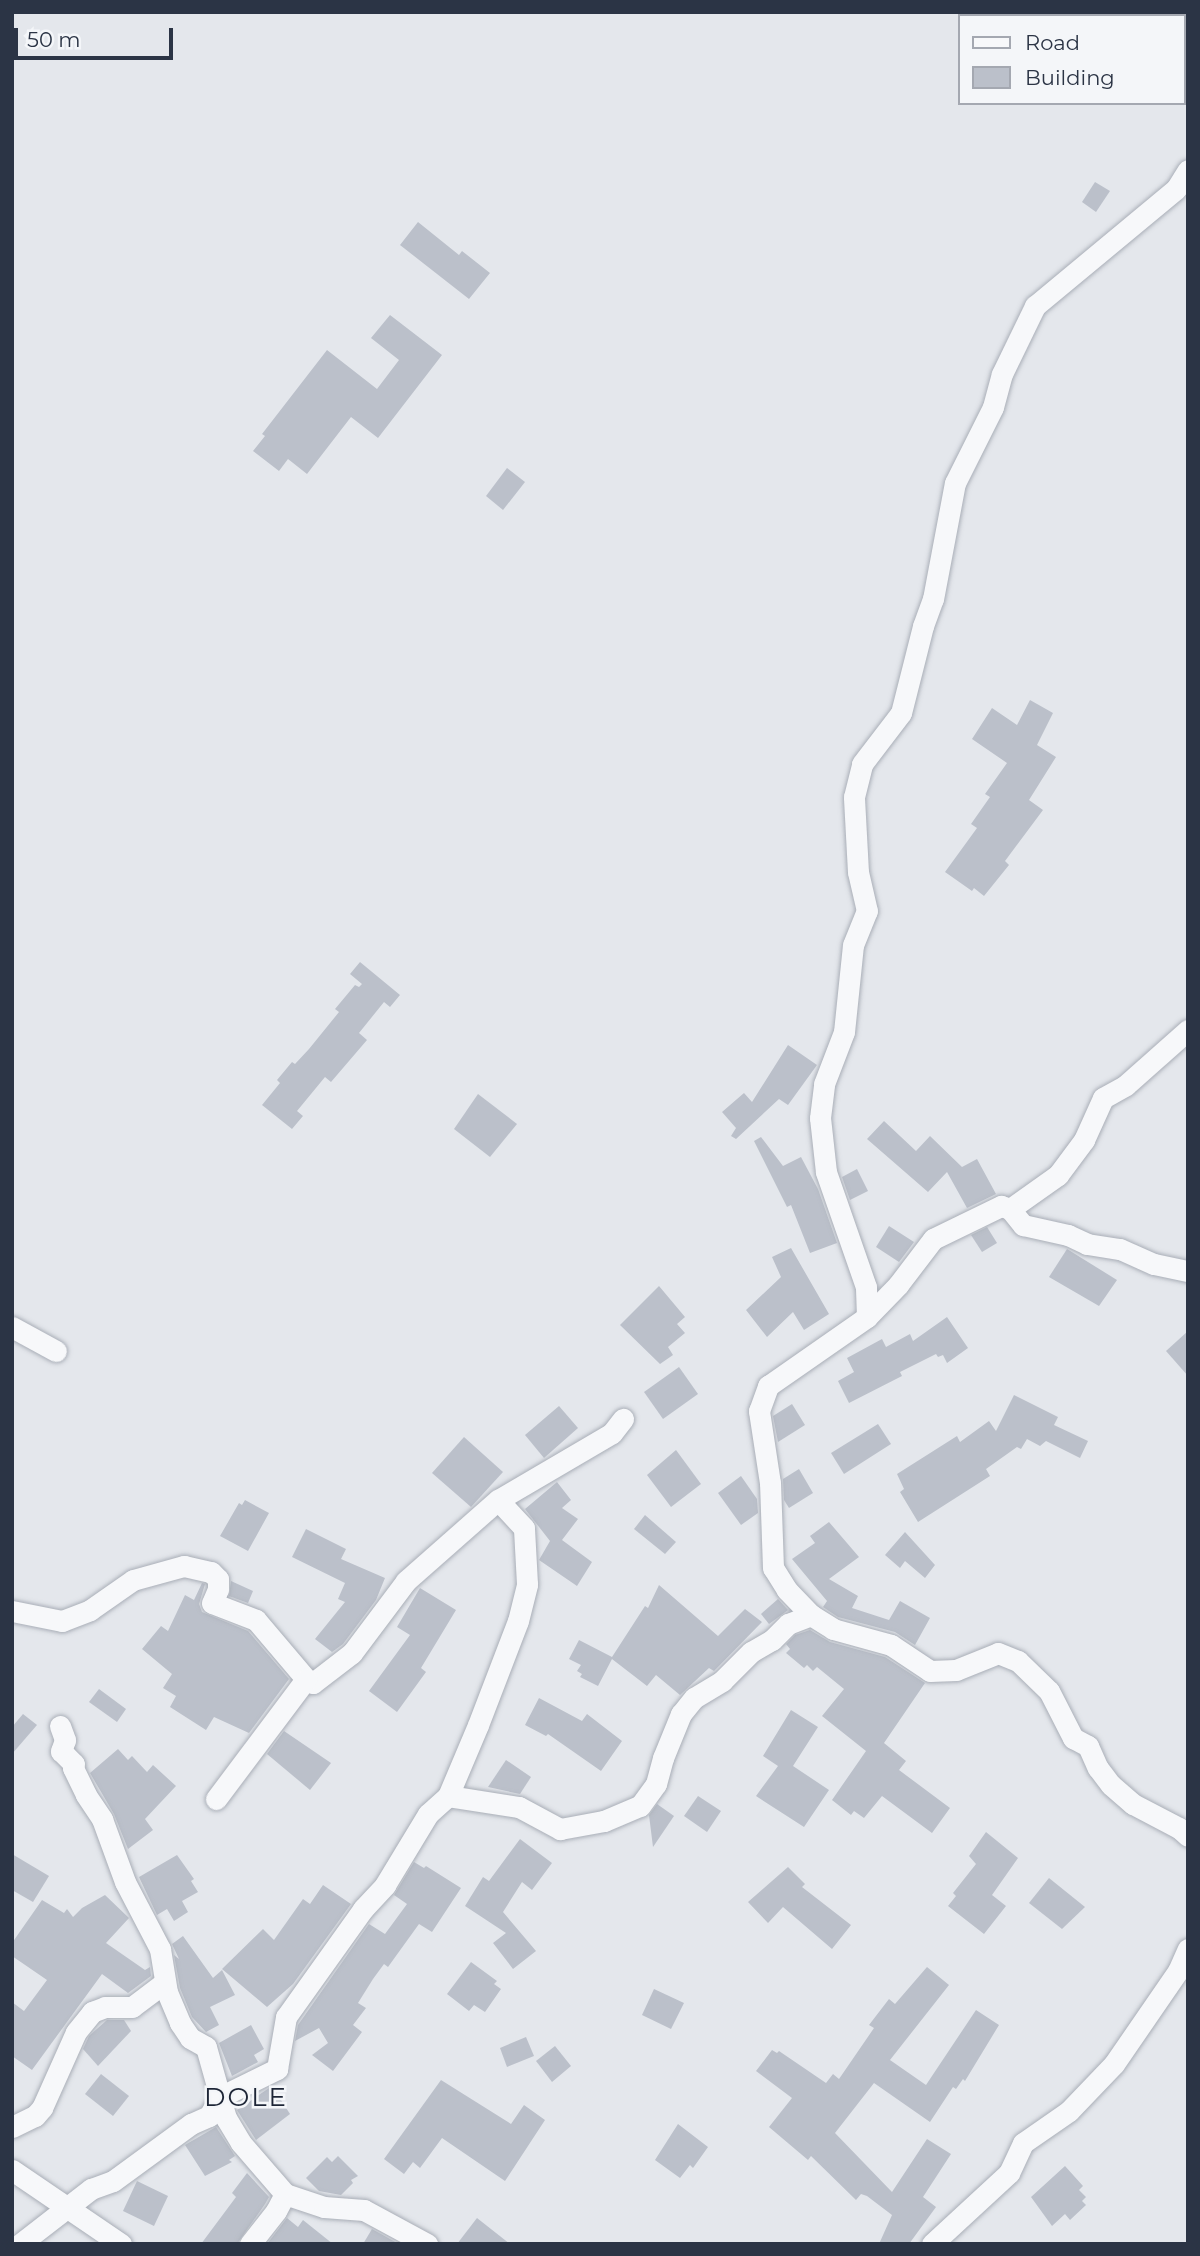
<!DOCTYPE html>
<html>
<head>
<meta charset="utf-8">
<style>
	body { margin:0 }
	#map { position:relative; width:1200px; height:2256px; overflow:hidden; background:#e4e7ec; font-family:Montserrat,sans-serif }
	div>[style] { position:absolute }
	.building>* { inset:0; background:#bbc0ca }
	.roads { filter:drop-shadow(0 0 2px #a9aeb7) drop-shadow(0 0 2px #a9aeb7) }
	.minor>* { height:21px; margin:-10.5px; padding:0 10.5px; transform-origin:10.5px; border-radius:10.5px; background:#f7f8fa }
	span { translate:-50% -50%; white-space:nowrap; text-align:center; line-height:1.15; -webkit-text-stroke:5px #f4f6f9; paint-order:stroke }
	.quarter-label { font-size:26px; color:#1d2536; letter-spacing:2px }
	.frame { position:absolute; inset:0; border:14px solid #2b3445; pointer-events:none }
	.legend { position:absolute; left:958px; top:14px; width:228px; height:91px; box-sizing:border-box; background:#f4f6f9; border:2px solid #a4a8b1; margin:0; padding:9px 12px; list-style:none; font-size:21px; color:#2b3445 }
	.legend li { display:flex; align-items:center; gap:14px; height:35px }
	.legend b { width:35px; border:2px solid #a4a8b1 }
	.scale { position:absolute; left:14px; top:28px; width:159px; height:32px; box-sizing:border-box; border:4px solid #2b3445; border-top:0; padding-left:9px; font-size:21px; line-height:24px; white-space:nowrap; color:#2b3445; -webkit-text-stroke:5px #f4f6f9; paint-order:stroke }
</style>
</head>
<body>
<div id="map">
	<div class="building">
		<i style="clip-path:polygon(1095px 182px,1110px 191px,1096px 212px,1082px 202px)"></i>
		<i style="clip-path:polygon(418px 222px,459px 255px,462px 251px,490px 273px,469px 299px,400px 245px)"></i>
		<i style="clip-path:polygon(390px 315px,442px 355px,378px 438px,351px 417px,307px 474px,288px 459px,279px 471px,253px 451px,265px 436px,262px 434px,327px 350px,377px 389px,399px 360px,371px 338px)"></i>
		<i style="clip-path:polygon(507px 468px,525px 482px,503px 510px,486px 496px)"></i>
		<i style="clip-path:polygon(1030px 700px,1053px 713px,1037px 745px,1056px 757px,1029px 800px,1043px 810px,1005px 861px,1009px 865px,984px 896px,974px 888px,972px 891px,945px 872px,977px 828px,971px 824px,990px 797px,985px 794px,1007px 763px,972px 739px,992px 708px,1017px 725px)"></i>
		<i style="clip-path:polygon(360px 962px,400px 995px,390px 1007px,384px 1002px,359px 1033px,367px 1040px,331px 1082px,325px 1077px,297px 1111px,303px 1116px,292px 1129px,262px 1105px,280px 1083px,277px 1080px,292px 1062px,295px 1064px,309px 1049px,339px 1012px,335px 1009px,355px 985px,359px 987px,362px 984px,350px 974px)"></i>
		<i style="clip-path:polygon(788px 1045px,817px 1065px,788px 1105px,779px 1099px,736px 1139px,731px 1136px,736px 1128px,722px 1112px,744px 1093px,752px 1102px)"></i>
		<i style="clip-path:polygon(478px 1094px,517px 1124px,490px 1157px,454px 1129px)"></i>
		<i style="clip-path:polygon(884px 1121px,916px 1151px,930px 1136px,962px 1167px,977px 1159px,996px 1194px,967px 1208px,947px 1172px,928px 1192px,867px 1139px)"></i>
		<i style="clip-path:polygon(761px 1137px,783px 1166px,801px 1157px,818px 1189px,837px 1243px,810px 1253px,791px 1205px,787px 1207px,754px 1141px)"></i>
		<i style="clip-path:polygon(857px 1169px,868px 1191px,850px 1200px,842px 1177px)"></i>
		<i style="clip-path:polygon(889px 1226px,914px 1242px,899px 1262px,876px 1247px)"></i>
		<i style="clip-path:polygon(987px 1227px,997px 1243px,982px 1252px,971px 1235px)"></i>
		<i style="clip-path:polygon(791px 1248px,829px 1314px,804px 1330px,793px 1312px,767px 1337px,746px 1310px,781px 1277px,772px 1257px)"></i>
		<i style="clip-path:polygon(1067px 1249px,1117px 1280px,1099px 1306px,1049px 1277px)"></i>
		<i style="clip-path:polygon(659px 1286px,685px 1317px,677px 1324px,685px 1333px,668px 1347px,673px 1355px,660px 1364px,620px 1325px)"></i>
		<i style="clip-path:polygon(947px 1317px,968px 1348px,947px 1363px,943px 1355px,938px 1357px,936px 1354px,900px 1372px,902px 1376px,849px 1403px,838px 1381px,854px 1372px,847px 1358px,882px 1339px,886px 1347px,910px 1334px,913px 1341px)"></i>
		<i style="clip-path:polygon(1188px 1331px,1188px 1376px,1166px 1351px)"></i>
		<i style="clip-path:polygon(679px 1367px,698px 1394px,663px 1419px,644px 1392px)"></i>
		<i style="clip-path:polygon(1014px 1395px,1058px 1417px,1054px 1425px,1088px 1441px,1080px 1458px,1046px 1441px,1040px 1446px,1027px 1439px,1021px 1449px,1017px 1447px,986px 1469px,990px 1476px,918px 1522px,900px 1492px,904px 1489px,897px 1474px,957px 1436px,960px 1442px,989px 1421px,996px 1431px)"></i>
		<i style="clip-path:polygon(792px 1404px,805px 1425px,778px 1442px,773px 1416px)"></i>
		<i style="clip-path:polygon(559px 1406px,578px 1428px,544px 1458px,525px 1435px)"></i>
		<i style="clip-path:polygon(878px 1424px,891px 1444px,844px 1474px,831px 1453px)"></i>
		<i style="clip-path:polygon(464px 1437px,503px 1472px,471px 1507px,432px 1473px)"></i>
		<i style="clip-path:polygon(676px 1450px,701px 1484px,671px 1507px,647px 1475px)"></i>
		<i style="clip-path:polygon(799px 1469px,813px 1493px,789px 1508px,784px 1500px,783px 1479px)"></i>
		<i style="clip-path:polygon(741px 1476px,757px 1499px,758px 1513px,741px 1525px,718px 1493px)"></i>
		<i style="clip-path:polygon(557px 1482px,571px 1500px,562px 1508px,578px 1519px,562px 1540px,592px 1562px,577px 1586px,539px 1560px,550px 1541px,525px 1509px)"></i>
		<i style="clip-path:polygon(245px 1500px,269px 1513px,248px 1551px,220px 1536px,239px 1503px,242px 1505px)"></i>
		<i style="clip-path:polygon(645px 1515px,676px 1542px,665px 1554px,634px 1529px)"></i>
		<i style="clip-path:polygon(829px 1522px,859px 1557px,829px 1579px,858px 1596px,852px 1608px,889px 1620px,900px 1601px,930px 1618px,915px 1645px,895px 1632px,838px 1617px,823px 1607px,827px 1601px,792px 1559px,815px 1543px,810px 1536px)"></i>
		<i style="clip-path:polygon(306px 1529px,346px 1549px,341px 1559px,385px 1578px,376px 1600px,343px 1644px,332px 1652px,315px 1639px,345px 1602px,338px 1599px,345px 1583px,292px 1557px)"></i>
		<i style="clip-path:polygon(905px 1532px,935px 1565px,925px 1578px,905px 1561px,900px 1568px,885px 1555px)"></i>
		<i style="clip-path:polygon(231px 1581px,253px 1591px,248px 1603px,229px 1596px)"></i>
		<i style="clip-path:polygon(202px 1583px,205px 1584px,199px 1604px,202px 1612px,248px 1631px,289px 1679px,249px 1733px,214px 1717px,206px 1730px,170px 1707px,176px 1696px,163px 1688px,172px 1674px,142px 1649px,161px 1626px,168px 1631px,185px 1595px,194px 1600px)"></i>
		<i style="clip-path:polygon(659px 1585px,718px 1636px,745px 1609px,762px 1622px,714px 1671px,709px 1668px,680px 1695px,656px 1675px,647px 1686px,612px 1659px,598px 1686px,580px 1677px,582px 1674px,577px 1671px,581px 1665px,569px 1659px,579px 1640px,612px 1657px,645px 1606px,648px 1608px)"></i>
		<i style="clip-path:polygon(420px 1588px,456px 1610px,421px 1668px,426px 1672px,397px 1712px,369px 1691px,410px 1635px,397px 1627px)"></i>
		<i style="clip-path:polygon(778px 1599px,788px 1610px,769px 1624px,761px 1614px)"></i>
		<i style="clip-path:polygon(810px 1630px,830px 1642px,885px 1657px,925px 1683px,884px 1743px,906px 1761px,899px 1770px,950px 1808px,932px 1833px,882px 1796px,864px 1818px,854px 1811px,851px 1815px,832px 1800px,866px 1751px,822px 1716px,844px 1689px,817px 1667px,813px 1671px,807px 1665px,804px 1668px,786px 1653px,790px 1649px,786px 1644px,795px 1635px)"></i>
		<i style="clip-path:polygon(99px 1689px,126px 1709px,117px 1722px,89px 1702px)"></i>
		<i style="clip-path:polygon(539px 1698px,582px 1721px,587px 1714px,622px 1741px,601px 1771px,548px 1734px,546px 1736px,525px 1725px)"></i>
		<i style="clip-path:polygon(791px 1710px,818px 1727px,793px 1766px,829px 1790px,804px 1827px,756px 1796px,778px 1766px,763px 1756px)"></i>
		<i style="clip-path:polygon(23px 1714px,37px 1725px,12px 1754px,12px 1727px)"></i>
		<i style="clip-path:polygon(284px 1731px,331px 1763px,310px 1790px,267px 1754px)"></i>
		<i style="clip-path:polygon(118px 1749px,128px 1760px,132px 1756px,147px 1772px,153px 1765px,176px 1786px,145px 1819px,153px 1830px,128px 1849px,114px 1814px,90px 1773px)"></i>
		<i style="clip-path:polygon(506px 1760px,531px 1777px,520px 1794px,488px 1787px)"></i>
		<i style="clip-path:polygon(698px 1796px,721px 1811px,707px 1832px,684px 1816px)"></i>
		<i style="clip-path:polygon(657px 1804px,674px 1816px,653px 1847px,649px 1815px)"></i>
		<i style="clip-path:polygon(986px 1832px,1018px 1858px,992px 1895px,1006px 1906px,984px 1934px,948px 1906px,956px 1896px,953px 1893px,976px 1864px,969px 1856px)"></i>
		<i style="clip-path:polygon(520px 1839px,552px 1863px,532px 1890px,522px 1882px,503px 1912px,536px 1951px,513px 1969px,493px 1943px,506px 1933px,465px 1906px,483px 1877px,489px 1881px)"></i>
		<i style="clip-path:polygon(12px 1854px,49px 1876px,33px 1902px,12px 1890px)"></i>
		<i style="clip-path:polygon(177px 1855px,194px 1879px,191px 1881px,198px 1892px,182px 1901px,188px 1912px,174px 1921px,167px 1909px,157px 1915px,139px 1877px)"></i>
		<i style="clip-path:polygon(414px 1862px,424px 1868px,426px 1866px,461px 1888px,432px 1932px,419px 1924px,388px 1967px,384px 1964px,373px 1979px,358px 2003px,366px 2008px,353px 2025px,362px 2032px,333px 2071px,312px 2055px,328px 2043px,319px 2028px,295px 2041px,298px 2025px,369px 1924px,385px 1934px,407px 1904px,394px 1895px)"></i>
		<i style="clip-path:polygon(788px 1867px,805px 1884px,802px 1887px,851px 1925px,832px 1949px,783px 1907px,768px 1923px,748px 1902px)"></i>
		<i style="clip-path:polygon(1049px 1878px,1085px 1907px,1062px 1929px,1029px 1903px)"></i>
		<i style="clip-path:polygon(323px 1885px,351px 1904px,293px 1984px,267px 2007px,222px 1969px,263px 1929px,274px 1940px,303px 1899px,310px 1904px)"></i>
		<i style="clip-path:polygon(105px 1895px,129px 1918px,106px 1943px,145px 1970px,150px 1967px,151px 1976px,128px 1993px,102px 1974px,32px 2070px,12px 2056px,12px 2002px,24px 2011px,47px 1980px,12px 1956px,12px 1943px,42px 1900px,64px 1913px,67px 1909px,73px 1917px,82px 1908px)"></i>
		<i style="clip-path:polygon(183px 1936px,213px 1978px,222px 1970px,235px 1995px,210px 2007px,219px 2025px,206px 2032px,192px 2017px,180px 1988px,174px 1955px,179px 1959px,172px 1944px)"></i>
		<i style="clip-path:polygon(471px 1962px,497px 1981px,494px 1984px,501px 1989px,485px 2012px,474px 2005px,469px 2011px,447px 1994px)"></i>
		<i style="clip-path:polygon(927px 1967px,949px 1985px,890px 2060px,926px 2085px,976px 2010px,999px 2025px,965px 2081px,963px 2079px,956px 2089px,953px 2087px,930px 2122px,874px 2083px,835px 2133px,892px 2192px,927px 2139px,951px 2154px,923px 2197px,936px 2207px,909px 2244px,879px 2244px,892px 2215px,867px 2196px,861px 2194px,856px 2200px,811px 2156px,808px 2160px,769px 2127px,792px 2098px,756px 2071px,772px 2050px,777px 2053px,779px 2051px,826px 2083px,833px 2074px,839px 2079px,874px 2028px,869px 2025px,889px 1999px,895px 2004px)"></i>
		<i style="clip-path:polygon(654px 1989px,684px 2003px,671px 2029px,642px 2015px)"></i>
		<i style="clip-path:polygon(107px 2020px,124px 2020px,131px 2031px,98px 2066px,83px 2049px,89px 2036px)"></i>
		<i style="clip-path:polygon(251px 2025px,264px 2049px,254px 2055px,258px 2062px,232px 2076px,219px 2043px)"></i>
		<i style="clip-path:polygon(526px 2037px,534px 2056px,507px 2067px,500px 2048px)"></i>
		<i style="clip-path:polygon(555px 2046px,571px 2066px,552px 2082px,536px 2061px)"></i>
		<i style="clip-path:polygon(101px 2074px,129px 2096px,113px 2116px,85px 2094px)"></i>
		<i style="clip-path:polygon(441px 2080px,511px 2124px,524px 2105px,545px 2120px,505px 2181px,442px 2138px,420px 2168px,413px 2162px,404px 2174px,384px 2159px)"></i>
		<i style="clip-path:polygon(272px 2086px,290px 2114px,256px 2140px,237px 2110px)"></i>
		<i style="clip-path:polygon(678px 2124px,708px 2147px,693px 2168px,690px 2165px,680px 2178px,655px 2160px)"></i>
		<i style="clip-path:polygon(216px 2127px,235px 2156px,229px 2160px,232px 2162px,205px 2176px,185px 2145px)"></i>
		<i style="clip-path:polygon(338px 2156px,358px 2176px,351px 2180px,353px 2183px,341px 2195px,319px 2191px,306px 2178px,327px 2157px,332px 2162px)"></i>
		<i style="clip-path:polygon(1065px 2166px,1083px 2186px,1079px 2190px,1086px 2197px,1082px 2201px,1086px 2205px,1070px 2220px,1065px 2214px,1052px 2226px,1031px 2197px)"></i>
		<i style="clip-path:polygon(247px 2173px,269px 2197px,265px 2204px,237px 2244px,201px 2244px,236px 2197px,232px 2193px)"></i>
		<i style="clip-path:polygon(137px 2181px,168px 2196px,154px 2226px,123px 2211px)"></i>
		<i style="clip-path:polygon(287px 2218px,298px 2227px,303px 2220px,333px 2244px,267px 2244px)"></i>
		<i style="clip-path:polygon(477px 2218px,510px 2244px,457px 2244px)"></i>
		<i style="clip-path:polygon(372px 2229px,399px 2244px,363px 2244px)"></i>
	</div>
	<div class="roads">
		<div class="minor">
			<i style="left:1184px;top:38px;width:14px;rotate:-73deg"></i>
			<i style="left:1010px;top:1209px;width:59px;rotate:-35.3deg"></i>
			<i style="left:1058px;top:1175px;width:44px;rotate:-53.4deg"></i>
			<i style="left:1084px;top:1140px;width:46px;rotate:-65.7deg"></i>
			<i style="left:1103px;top:1098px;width:26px;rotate:-29deg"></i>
			<i style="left:1126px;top:1085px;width:83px;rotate:-41.6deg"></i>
			<i style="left:867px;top:1317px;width:45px;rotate:-45.9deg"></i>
			<i style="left:898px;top:1285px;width:58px;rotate:-52.7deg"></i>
			<i style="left:933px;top:1239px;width:76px;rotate:-25.9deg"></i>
			<i style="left:1001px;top:1206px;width:9px;rotate:18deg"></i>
			<i style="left:1010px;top:1209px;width:21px;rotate:51deg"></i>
			<i style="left:1023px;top:1225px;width:46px;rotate:12.5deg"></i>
			<i style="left:1068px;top:1235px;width:21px;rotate:25deg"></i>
			<i style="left:1087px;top:1244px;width:33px;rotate:9deg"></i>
			<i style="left:1120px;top:1249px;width:37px;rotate:24deg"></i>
			<i style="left:1154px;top:1264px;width:35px;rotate:12deg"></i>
			<i style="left:12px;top:1327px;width:50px;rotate:28.6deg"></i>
			<i style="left:12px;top:1611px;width:51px;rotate:11.3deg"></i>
			<i style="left:62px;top:1621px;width:30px;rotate:-21deg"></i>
			<i style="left:90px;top:1610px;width:52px;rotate:-34.9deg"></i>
			<i style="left:133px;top:1580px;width:53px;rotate:-15.4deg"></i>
			<i style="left:184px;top:1566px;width:28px;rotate:13deg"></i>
			<i style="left:211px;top:1572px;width:10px;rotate:45deg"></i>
			<i style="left:218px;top:1579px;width:10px;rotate:90deg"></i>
			<i style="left:218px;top:1589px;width:15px;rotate:113deg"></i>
			<i style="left:212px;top:1603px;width:47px;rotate:21.1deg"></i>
			<i style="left:256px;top:1620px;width:77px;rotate:49.7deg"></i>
			<i style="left:306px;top:1679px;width:8px;rotate:30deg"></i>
			<i style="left:313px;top:1683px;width:49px;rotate:-37.6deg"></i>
			<i style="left:352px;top:1653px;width:90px;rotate:-53.1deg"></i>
			<i style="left:406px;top:1581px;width:123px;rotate:-41.4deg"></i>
			<i style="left:498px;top:1500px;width:132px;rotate:-30.4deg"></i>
			<i style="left:612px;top:1433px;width:18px;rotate:-52deg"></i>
			<i style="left:811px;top:1615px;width:35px;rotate:-134deg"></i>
			<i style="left:787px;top:1590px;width:26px;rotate:-122deg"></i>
			<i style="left:773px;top:1568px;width:85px;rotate:-92deg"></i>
			<i style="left:770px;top:1483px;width:73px;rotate:-98.7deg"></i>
			<i style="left:759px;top:1411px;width:27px;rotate:-70deg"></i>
			<i style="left:768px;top:1386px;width:121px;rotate:-34.9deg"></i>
			<i style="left:867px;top:1317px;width:30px;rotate:-92deg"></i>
			<i style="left:866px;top:1287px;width:122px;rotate:-109.2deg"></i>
			<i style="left:826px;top:1172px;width:54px;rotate:-96.3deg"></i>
			<i style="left:820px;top:1118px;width:34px;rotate:-83deg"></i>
			<i style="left:824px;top:1084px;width:56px;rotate:-69deg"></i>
			<i style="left:844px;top:1032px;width:87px;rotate:-84.1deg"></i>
			<i style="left:853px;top:945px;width:37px;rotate:-68deg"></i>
			<i style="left:867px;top:911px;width:40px;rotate:-103deg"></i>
			<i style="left:858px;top:872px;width:75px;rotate:-93.1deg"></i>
			<i style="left:854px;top:797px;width:34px;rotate:-76deg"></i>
			<i style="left:862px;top:764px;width:64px;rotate:-52.6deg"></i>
			<i style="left:901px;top:713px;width:90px;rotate:-75.8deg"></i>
			<i style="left:923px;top:626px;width:29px;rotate:-70deg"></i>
			<i style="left:933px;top:599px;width:118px;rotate:-79.3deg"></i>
			<i style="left:955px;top:483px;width:85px;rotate:-63.4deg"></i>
			<i style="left:993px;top:407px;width:34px;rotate:-75deg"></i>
			<i style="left:1002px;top:374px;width:76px;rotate:-64.1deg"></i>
			<i style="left:1035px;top:306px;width:183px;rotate:-39.7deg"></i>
			<i style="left:1176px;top:189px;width:22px;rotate:-58deg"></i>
			<i style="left:60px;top:1726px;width:15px;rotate:70deg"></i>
			<i style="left:65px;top:1740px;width:12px;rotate:110deg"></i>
			<i style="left:61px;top:1751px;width:18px;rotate:45deg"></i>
			<i style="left:74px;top:1764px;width:4px;rotate:104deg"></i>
			<i style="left:73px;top:1768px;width:30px;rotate:64deg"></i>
			<i style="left:86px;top:1795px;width:29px;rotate:56deg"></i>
			<i style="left:102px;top:1819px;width:67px;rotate:69.9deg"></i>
			<i style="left:125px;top:1882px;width:76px;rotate:62.4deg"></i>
			<i style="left:160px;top:1949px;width:44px;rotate:80.8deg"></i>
			<i style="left:167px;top:1992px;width:34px;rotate:67deg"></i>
			<i style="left:180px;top:2023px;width:18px;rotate:56deg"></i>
			<i style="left:190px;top:2038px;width:18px;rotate:29deg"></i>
			<i style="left:206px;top:2047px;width:74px;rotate:74.3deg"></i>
			<i style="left:226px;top:2118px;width:29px;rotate:59deg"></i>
			<i style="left:241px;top:2143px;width:67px;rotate:49.2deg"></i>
			<i style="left:285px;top:2194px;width:19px;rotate:118deg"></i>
			<i style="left:276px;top:2211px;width:42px;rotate:128.2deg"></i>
			<i style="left:448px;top:1796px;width:72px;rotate:8.8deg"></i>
			<i style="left:519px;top:1807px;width:47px;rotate:28.2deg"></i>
			<i style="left:560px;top:1829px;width:45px;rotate:-10.3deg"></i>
			<i style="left:604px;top:1821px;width:39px;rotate:-23deg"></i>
			<i style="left:640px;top:1806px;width:27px;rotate:-54deg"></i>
			<i style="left:656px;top:1784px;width:27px;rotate:-75deg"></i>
			<i style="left:663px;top:1758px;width:48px;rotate:-67.8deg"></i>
			<i style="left:681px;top:1714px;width:21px;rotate:-51deg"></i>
			<i style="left:694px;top:1698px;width:33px;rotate:-31deg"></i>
			<i style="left:722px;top:1681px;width:41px;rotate:-45deg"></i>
			<i style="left:751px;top:1652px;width:24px;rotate:-30deg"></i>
			<i style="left:772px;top:1640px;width:23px;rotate:-45deg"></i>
			<i style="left:788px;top:1624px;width:25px;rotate:-21deg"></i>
			<i style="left:811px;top:1615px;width:26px;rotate:32deg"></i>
			<i style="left:833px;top:1629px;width:60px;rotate:15.4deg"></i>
			<i style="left:891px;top:1645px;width:47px;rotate:33.7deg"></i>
			<i style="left:930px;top:1671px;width:26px;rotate:-2deg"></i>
			<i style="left:956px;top:1670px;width:45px;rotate:-22deg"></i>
			<i style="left:998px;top:1653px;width:22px;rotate:22deg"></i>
			<i style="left:1018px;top:1661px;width:43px;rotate:44.1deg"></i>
			<i style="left:1049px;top:1691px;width:53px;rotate:62.9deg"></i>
			<i style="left:1073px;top:1738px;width:17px;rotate:28deg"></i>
			<i style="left:1088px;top:1746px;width:24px;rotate:66deg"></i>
			<i style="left:1098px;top:1768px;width:21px;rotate:53deg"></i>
			<i style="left:1111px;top:1785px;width:29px;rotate:41deg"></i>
			<i style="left:1133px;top:1804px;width:52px;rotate:27.6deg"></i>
			<i style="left:1179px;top:1828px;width:12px;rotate:42deg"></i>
			<i style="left:216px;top:1799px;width:150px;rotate:-53.1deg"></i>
			<i style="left:12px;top:2127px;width:25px;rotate:-26deg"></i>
			<i style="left:35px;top:2116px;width:11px;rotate:-49deg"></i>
			<i style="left:42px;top:2108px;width:83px;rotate:-65.9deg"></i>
			<i style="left:76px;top:2032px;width:26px;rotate:-51deg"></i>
			<i style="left:92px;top:2012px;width:14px;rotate:-21deg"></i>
			<i style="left:105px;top:2007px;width:27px"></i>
			<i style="left:132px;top:2007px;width:41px;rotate:-37.1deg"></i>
			<i style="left:12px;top:2170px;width:132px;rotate:34.2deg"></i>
			<i style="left:285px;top:2194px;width:41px;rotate:18.4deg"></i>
			<i style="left:324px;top:2207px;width:40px;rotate:4.3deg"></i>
			<i style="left:364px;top:2210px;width:72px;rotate:28.4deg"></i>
			<i style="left:20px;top:2244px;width:90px;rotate:-37.8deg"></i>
			<i style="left:91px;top:2189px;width:23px;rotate:-20deg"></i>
			<i style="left:113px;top:2181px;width:97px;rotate:-36.2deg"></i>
			<i style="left:191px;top:2124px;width:20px;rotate:-24deg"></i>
			<i style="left:209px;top:2116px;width:22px;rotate:-60deg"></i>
			<i style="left:220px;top:2097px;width:64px;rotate:-26.2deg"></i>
			<i style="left:277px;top:2069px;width:53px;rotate:-80.2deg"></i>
			<i style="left:286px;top:2017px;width:133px;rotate:-54.5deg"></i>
			<i style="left:363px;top:1909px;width:33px;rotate:-47deg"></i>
			<i style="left:385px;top:1885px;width:83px;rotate:-58.8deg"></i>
			<i style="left:428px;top:1814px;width:27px;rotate:-42deg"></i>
			<i style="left:448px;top:1796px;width:77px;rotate:-67.1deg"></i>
			<i style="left:478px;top:1725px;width:111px;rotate:-69deg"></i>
			<i style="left:518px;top:1621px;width:38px;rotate:-76deg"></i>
			<i style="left:527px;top:1584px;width:56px;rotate:-93.1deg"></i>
			<i style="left:524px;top:1528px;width:38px;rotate:-133deg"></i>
			<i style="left:932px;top:2244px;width:105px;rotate:-42.7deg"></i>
			<i style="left:1009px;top:2173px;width:33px;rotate:-65deg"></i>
			<i style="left:1023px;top:2143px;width:56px;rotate:-34.8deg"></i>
			<i style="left:1069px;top:2111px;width:65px;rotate:-46.2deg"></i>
			<i style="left:1114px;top:2064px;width:113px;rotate:-55.5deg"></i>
			<i style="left:1178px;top:1971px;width:24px;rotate:-66deg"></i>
		</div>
	</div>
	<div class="quarter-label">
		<span style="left:246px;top:2098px">DOLE</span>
	</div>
	<div class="frame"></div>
	<ul class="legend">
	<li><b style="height:9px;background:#f7f8fa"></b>Road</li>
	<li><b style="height:19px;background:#bbc0ca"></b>Building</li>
	</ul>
	<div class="scale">50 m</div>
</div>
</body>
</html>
